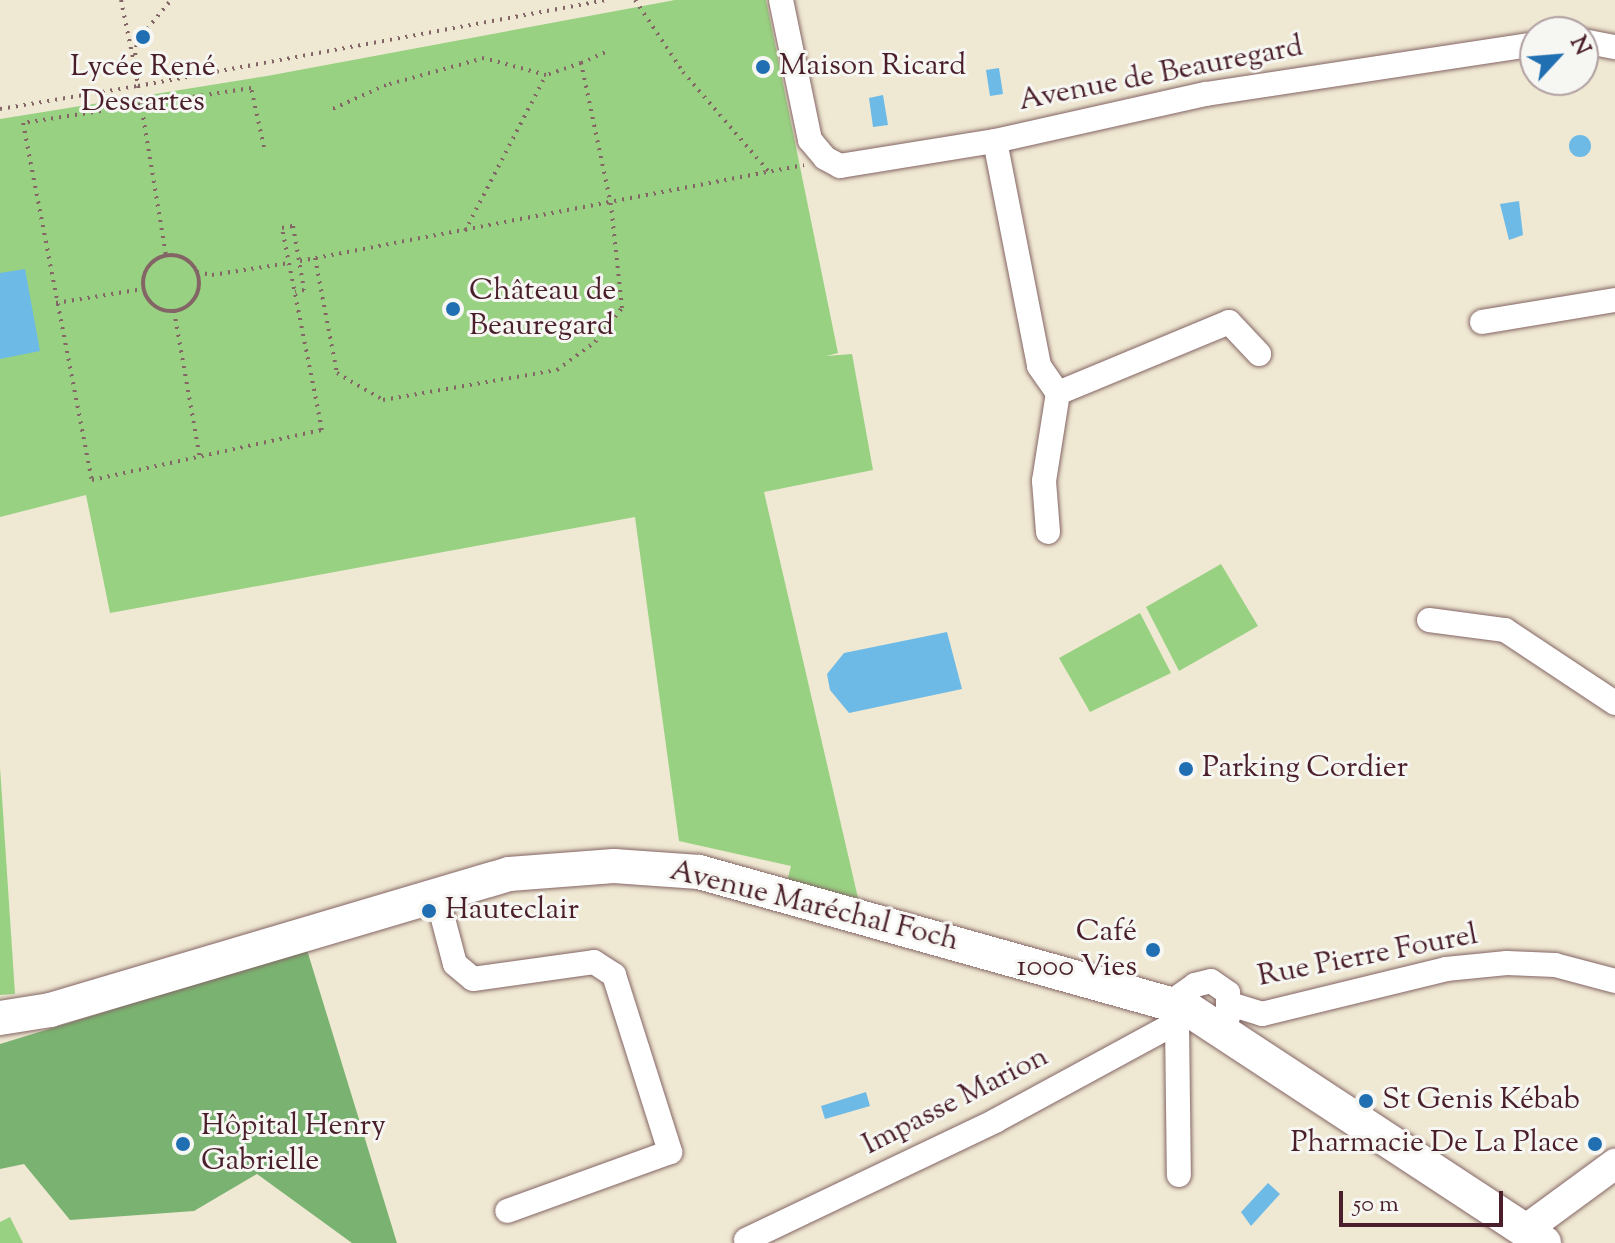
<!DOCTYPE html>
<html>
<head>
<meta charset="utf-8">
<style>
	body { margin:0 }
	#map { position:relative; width:1615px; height:1243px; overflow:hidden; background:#efe8d2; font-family:"Sorts Mill Goudy",serif }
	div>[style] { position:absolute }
	.green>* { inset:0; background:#99d183 }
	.forest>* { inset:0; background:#7ab371 }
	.water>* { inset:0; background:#6dbae7 }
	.round { border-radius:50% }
	.path>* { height:4px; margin-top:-2px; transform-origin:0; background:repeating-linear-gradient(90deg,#846565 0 2px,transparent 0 8px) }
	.path>.ring { margin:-2px; padding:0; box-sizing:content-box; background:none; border:4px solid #846565; border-radius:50% }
	.roads { filter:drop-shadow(0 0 2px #846565) drop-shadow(0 0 2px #846565) }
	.minor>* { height:24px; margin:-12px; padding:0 12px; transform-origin:12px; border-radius:12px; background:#fff }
	.tertiary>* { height:30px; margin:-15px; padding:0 15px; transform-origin:15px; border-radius:15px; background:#fff }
	.secondary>* { height:34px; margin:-17px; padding:0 17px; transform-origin:17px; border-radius:17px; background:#fff }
	.dots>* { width:22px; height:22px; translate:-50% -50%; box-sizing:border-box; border:4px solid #f6f6f2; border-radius:50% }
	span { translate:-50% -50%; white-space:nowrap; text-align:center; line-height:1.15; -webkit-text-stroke:6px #f6f6f2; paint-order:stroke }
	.poi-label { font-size:30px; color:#4a1f2b }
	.left { translate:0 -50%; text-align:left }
	.right { translate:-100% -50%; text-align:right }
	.street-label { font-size:30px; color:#4a1f2b }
	.north { position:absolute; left:1519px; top:16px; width:80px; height:80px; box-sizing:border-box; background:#f6f6f2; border:2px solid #b1a0a2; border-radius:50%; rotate:64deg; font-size:22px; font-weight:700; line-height:32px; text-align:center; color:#4a1f2b }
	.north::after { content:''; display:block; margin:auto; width:28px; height:36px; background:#1f6fb2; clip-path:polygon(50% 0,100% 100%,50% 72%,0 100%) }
	.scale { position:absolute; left:1339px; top:1191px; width:164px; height:36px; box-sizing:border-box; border:4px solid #4a1f2b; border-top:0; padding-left:10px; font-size:24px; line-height:28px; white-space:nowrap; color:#4a1f2b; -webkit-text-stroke:6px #f6f6f2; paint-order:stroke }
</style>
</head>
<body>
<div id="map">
	<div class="green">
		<i style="clip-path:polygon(675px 0,766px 0,838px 353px,826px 356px,852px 354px,873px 470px,764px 492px,858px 898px,787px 881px,791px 866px,679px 841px,635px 517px,110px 613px,86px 495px,0 517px,0 119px,267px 76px)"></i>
		<i style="clip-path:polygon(1221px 564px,1258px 626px,1179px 671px,1146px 607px)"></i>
		<i style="clip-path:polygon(1140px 613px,1171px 673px,1090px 712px,1059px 658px)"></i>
		<i style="clip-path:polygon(0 767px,15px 994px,0 995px)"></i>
		<i style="clip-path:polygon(10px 1217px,23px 1243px,0 1243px,0 1222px)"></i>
	</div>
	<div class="forest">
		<i style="clip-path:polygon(307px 950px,397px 1243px,352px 1243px,257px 1174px,194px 1211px,70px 1220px,24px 1164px,0 1169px,0 1044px)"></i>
	</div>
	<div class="water">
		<i style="clip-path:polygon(999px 68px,1003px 94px,990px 96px,986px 70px)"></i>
		<i style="clip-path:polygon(883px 95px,888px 125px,873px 127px,869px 98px)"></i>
		<i class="round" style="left:1569px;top:135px;width:22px;height:22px"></i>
		<i style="clip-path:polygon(1519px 201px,1523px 235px,1509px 240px,1500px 204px)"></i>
		<i style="clip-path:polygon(25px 269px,40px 351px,0 359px,0 273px)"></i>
		<i style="clip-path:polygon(947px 632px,962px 689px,849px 713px,830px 690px,827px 674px,844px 653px)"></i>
		<i style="clip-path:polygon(866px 1092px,870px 1106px,825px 1119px,821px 1106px)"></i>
		<i style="clip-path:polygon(1268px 1183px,1280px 1194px,1251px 1226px,1241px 1212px)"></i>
	</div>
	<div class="path">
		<i style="left:121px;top:0;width:64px;rotate:78.3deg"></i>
		<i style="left:134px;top:63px;width:22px;rotate:-82deg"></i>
		<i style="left:137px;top:41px;width:53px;rotate:-50.3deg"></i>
		<i style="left:635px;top:0;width:87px;rotate:56.3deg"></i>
		<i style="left:683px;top:72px;width:133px;rotate:49.3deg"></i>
		<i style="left:134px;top:63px;width:23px;rotate:80deg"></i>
		<i style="left:138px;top:86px;width:476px;rotate:-10.4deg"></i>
		<i style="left:581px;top:63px;width:27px;rotate:-24deg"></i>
		<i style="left:0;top:109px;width:140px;rotate:-9.5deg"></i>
		<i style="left:138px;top:86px;width:171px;rotate:80.6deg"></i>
		<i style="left:264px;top:147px;width:60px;rotate:-102.4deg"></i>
		<i style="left:251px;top:88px;width:231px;rotate:171.3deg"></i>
		<i style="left:23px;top:123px;width:364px;rotate:79.1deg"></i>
		<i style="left:92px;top:480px;width:235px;rotate:-12.3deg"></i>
		<i style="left:322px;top:430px;width:206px;rotate:-101.2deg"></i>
		<i style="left:282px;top:228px;width:11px;rotate:-10deg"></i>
		<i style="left:293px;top:226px;width:65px;rotate:80.2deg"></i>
		<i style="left:304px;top:290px;width:9px;rotate:167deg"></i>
		<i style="left:465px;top:231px;width:176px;rotate:-62.6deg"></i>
		<i class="ring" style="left:143px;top:255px;width:52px;height:52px"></i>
		<i style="left:315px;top:258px;width:117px;rotate:79.2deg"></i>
		<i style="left:337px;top:373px;width:53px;rotate:30.4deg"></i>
		<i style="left:383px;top:400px;width:177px;rotate:-9.8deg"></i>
		<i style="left:557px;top:370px;width:47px;rotate:-36.4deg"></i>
		<i style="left:595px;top:342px;width:43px;rotate:-51.5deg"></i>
		<i style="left:622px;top:308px;width:104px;rotate:-96.1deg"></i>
		<i style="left:611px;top:205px;width:145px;rotate:-101.9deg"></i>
		<i style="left:581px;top:63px;width:37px;rotate:161deg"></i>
		<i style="left:546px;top:75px;width:64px;rotate:-164.7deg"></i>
		<i style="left:484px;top:58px;width:102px;rotate:164.6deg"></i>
		<i style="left:386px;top:85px;width:61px;rotate:155.9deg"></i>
		<i style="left:300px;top:261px;width:513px;rotate:-10.78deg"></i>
		<i style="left:197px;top:272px;width:15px;rotate:11deg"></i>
		<i style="left:212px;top:275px;width:78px;rotate:-8.9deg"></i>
		<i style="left:56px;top:303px;width:88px;rotate:-9.1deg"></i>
		<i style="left:174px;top:311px;width:149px;rotate:80deg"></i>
	</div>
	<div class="roads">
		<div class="minor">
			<i style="left:781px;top:0;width:143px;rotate:78.3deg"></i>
			<i style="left:810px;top:140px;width:23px;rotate:50deg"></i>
			<i style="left:825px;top:158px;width:17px;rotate:28deg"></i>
			<i style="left:840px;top:166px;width:157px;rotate:-9.2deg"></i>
			<i style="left:995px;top:141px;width:216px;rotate:-12.6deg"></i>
			<i style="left:1206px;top:94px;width:333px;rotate:-8.6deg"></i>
			<i style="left:1583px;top:41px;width:33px;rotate:11deg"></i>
			<i style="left:995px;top:141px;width:229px;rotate:78.9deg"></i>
			<i style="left:1039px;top:366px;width:33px;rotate:55deg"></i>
			<i style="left:1058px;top:393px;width:185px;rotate:-22.5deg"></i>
			<i style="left:1229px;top:322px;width:44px;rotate:46.8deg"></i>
			<i style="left:1482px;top:322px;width:135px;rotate:-9.4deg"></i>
			<i style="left:1048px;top:532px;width:51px;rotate:-94.5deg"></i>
			<i style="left:1044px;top:481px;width:89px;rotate:-81deg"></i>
			<i style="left:1429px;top:620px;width:77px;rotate:7.5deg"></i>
			<i style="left:1505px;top:630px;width:132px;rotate:33.6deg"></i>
			<i style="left:437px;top:896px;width:70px;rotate:75.2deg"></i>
			<i style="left:455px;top:964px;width:23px;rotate:40deg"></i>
			<i style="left:473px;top:979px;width:122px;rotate:-8deg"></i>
			<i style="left:594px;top:962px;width:24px;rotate:33deg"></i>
			<i style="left:614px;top:975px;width:186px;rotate:72.4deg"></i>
			<i style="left:670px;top:1152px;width:173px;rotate:160.1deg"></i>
			<i style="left:1171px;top:1002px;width:29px;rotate:-35deg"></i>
			<i style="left:1195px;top:985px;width:16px;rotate:-14deg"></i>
			<i style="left:1211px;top:981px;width:21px;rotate:35deg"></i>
			<i style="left:1228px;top:993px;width:24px;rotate:90deg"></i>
			<i style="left:1230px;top:1004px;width:34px;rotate:17deg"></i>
			<i style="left:1262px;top:1014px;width:189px;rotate:-13.7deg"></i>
			<i style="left:1446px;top:969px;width:61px;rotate:-5.6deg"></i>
			<i style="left:1507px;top:963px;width:48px;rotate:2.4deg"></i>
			<i style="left:1555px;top:965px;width:62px;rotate:14.9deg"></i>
			<i style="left:1177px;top:1022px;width:153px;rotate:89.3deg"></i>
			<i style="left:746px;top:1240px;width:276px;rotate:-25.5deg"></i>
			<i style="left:995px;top:1121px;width:207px;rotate:-28.5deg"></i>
			<i style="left:1177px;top:1022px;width:17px;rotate:-50deg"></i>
		</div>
		<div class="tertiary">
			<i style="left:1525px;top:1230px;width:112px;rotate:-36.3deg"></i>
		</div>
		<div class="secondary">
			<i style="left:0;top:1018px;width:51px;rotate:-9.1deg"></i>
			<i style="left:50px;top:1010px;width:479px;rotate:-16.5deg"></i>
			<i style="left:509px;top:874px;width:105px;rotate:-4.4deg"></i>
			<i style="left:614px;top:866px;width:85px;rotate:4deg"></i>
			<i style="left:699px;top:872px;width:508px;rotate:15.65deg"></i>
			<i style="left:1188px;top:1009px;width:426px;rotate:33.3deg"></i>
		</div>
	</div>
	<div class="dots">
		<i style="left:143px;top:37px;background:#1f6fb2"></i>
		<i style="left:763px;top:67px;background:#1f6fb2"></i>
		<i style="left:453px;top:309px;background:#1f6fb2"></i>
		<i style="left:1186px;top:769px;background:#1f6fb2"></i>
		<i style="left:429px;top:911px;background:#1f6fb2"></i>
		<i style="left:1153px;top:950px;background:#1f6fb2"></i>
		<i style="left:1366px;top:1101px;background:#1f6fb2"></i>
		<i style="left:183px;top:1144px;background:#1f6fb2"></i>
		<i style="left:1595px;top:1144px;background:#1f6fb2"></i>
	</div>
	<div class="poi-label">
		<span class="left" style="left:779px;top:67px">Maison Ricard</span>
		<span style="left:143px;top:85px">Lycée René<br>Descartes</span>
		<span class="left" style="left:469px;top:309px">Château de<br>Beauregard</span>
		<span class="left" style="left:1202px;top:769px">Parking Cordier</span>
		<span class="left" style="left:445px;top:911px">Hauteclair</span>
		<span class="right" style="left:1137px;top:950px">Café<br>1000 Vies</span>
		<span class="left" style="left:1382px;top:1101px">St Genis Kébab</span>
		<span class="left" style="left:201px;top:1144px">Hôpital Henry<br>Gabrielle</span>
		<span class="right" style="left:1579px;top:1144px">Pharmacie De La Place</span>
	</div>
	<div class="street-label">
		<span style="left:1161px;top:75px;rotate:-11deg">Avenue de Beauregard</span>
		<span style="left:814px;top:907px;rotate:14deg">Avenue Maréchal Foch</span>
		<span style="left:1368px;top:957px;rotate:-11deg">Rue Pierre Fourel</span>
		<span style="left:956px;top:1102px;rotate:-27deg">Impasse Marion</span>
	</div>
	<div class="north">N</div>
	<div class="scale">50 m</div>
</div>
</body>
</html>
